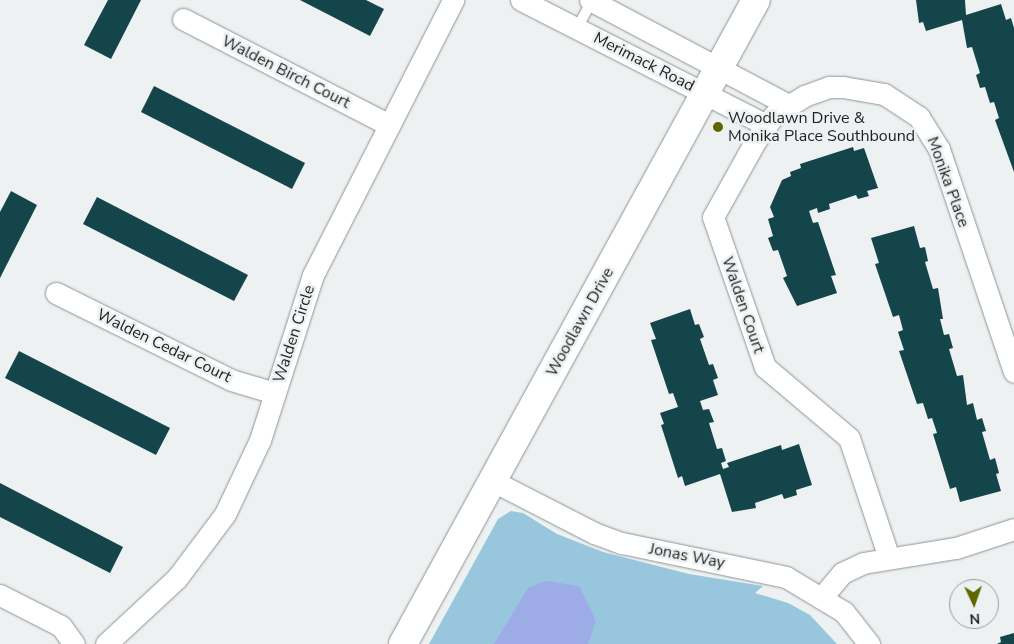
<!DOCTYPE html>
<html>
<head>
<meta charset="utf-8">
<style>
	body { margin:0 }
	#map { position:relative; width:1014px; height:644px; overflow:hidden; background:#edf1f2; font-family:"Nunito Sans",sans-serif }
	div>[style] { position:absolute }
	.green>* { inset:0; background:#98c6dc }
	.water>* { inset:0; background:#9dabe6 }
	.building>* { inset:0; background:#14454a }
	.roads { filter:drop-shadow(0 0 1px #909394) drop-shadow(0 0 1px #909394) }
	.service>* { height:10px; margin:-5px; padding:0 5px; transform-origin:5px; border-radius:5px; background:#fff }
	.minor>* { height:21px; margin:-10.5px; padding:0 10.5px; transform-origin:10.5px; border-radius:10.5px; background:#fff }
	.secondary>* { height:28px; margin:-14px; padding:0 14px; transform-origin:14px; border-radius:14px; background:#fff }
	.dots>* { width:14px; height:14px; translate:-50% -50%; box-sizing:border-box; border:2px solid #edf1f2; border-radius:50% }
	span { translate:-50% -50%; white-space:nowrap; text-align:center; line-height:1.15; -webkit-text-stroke:5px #edf1f2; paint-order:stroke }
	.street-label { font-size:16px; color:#1e2020 }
	.poi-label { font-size:16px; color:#1e2020 }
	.left { translate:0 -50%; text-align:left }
	.north { position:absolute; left:949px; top:579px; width:50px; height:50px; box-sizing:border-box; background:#edf1f2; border:1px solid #9a9d9e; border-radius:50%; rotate:177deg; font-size:14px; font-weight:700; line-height:20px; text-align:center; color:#1e2020 }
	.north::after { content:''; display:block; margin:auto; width:18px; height:22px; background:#616500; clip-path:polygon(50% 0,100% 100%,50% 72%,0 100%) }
</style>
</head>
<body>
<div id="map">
	<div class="green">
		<i style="clip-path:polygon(511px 511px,523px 513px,557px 534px,603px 552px,689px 574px,763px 586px,755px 593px,788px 603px,810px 615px,837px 644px,429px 644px,498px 519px)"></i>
	</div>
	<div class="water">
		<i style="clip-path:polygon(546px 581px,579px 586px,596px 621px,588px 644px,494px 644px,528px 588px)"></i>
	</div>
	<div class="building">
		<i style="clip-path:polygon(108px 0,141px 0,111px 59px,84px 45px)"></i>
		<i style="clip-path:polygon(300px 0,366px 0,384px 9px,370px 36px)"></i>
		<i style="clip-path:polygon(916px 0,965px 0,966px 15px,1001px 4px,1006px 20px,1011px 18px,1014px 28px,1014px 172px,995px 120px,999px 118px,994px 102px,990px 103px,985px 87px,980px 88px,976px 75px,980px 73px,972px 47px,967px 48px,962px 20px,926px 31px,923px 22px,919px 23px)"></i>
		<i style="clip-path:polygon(154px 86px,305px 163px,292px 189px,141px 112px)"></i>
		<i style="clip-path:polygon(853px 147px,854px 151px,864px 148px,878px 188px,867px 191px,869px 196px,858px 199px,856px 195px,829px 204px,830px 209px,818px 213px,817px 208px,809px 211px,813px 223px,818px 222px,836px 275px,831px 276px,837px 293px,797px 306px,783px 278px,787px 276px,778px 250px,773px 251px,768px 238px,773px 236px,768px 219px,774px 217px,770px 207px,782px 180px,791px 176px,790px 172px,801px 168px,800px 164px)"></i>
		<i style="clip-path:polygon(11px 191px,37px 205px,0 278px,0 212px)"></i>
		<i style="clip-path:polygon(97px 197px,248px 275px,234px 301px,83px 224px)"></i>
		<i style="clip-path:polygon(914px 226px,920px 248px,925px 247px,928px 261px,925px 262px,933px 289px,938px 288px,943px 319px,940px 319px,944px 335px,949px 334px,953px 348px,949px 349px,957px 376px,963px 375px,967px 405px,973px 403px,977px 420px,982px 418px,986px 431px,982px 432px,990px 460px,995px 458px,999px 473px,996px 474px,1001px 491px,960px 502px,956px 487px,950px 489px,933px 434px,937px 433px,932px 418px,928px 419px,923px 403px,917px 404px,899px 351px,904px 350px,898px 332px,903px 330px,899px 315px,893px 317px,875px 264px,879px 263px,871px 238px)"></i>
		<i style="clip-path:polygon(690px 309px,695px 325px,699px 324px,704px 337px,700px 339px,709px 365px,713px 364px,718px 378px,713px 380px,718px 395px,700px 401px,703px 410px,709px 409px,714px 422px,709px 423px,717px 449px,722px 448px,726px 461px,721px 463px,723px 469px,729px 467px,727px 463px,781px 445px,782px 450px,799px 444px,812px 485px,796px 490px,797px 495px,784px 499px,782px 494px,755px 503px,756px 508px,732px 512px,720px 474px,685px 486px,682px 476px,678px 478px,661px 425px,664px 424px,660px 413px,678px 407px,673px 393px,669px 394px,651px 340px,656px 339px,650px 323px)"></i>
		<i style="clip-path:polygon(19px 351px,170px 428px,156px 455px,5px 378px)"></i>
		<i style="clip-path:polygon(0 483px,123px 547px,110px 573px,0 517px)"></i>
		<i style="clip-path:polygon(1014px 633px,1014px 644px,997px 644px,1001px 642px,1000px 637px)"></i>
	</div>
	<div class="roads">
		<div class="service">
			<i style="left:577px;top:28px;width:31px;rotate:-61deg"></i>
		</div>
		<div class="minor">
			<i style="left:521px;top:0;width:275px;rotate:27deg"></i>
			<i style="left:590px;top:0;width:224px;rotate:27.9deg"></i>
			<i style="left:183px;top:19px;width:232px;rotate:27.2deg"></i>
			<i style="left:56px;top:293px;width:195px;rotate:26.4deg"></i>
			<i style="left:231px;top:380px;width:46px;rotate:16.5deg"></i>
			<i style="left:493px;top:481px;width:114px;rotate:27.2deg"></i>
			<i style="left:594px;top:533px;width:30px;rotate:20deg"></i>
			<i style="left:622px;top:543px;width:167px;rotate:11.7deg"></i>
			<i style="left:786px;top:577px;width:68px;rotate:31.1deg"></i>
			<i style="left:844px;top:612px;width:41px;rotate:52deg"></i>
			<i style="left:889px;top:558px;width:126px;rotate:-108.4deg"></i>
			<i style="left:849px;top:438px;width:110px;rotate:-139.8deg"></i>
			<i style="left:765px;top:367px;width:159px;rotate:-109.1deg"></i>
			<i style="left:713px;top:217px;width:88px;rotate:-60.8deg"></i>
			<i style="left:756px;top:140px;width:31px;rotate:-54deg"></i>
			<i style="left:774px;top:115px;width:36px;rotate:-32deg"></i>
			<i style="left:804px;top:96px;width:27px;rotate:-20deg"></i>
			<i style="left:829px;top:87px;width:14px"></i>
			<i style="left:843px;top:87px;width:42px;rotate:9.7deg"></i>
			<i style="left:884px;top:94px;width:42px;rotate:33.3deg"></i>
			<i style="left:919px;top:117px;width:38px;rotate:58deg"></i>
			<i style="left:939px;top:149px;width:235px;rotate:71.4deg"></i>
			<i style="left:0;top:595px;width:68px;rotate:26.9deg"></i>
			<i style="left:61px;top:626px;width:22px;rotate:54deg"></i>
			<i style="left:822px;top:597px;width:31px;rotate:-50deg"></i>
			<i style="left:842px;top:573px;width:23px;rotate:-25deg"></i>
			<i style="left:863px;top:563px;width:94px;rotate:-9.2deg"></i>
			<i style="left:956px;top:548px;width:61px;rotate:-18.1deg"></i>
			<i style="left:106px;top:644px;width:97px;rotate:-42.9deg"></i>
			<i style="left:177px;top:578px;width:80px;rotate:-53.1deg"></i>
			<i style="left:225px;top:514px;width:82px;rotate:-64.7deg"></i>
			<i style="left:260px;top:440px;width:173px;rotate:-72.2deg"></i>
			<i style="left:313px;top:275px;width:309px;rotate:-63deg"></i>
		</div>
		<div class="secondary">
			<i style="left:403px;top:644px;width:734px;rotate:-61.27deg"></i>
		</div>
	</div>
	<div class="dots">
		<i style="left:718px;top:127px;background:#616500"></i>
	</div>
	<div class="street-label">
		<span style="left:644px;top:62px;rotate:27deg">Merimack Road</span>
		<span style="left:286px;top:72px;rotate:27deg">Walden Birch Court</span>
		<span style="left:948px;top:182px;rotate:70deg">Monika Place</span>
		<span style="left:743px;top:305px;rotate:71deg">Walden Court</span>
		<span style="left:580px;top:322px;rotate:-61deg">Woodlawn Drive</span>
		<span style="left:294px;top:334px;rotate:-72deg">Walden Circle</span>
		<span style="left:164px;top:346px;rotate:26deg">Walden Cedar Court</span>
		<span style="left:687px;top:556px;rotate:11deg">Jonas Way</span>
	</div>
	<div class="poi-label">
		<span class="left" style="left:728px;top:127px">Woodlawn Drive &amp;<br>Monika Place Southbound</span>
	</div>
	<div class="north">N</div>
</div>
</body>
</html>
